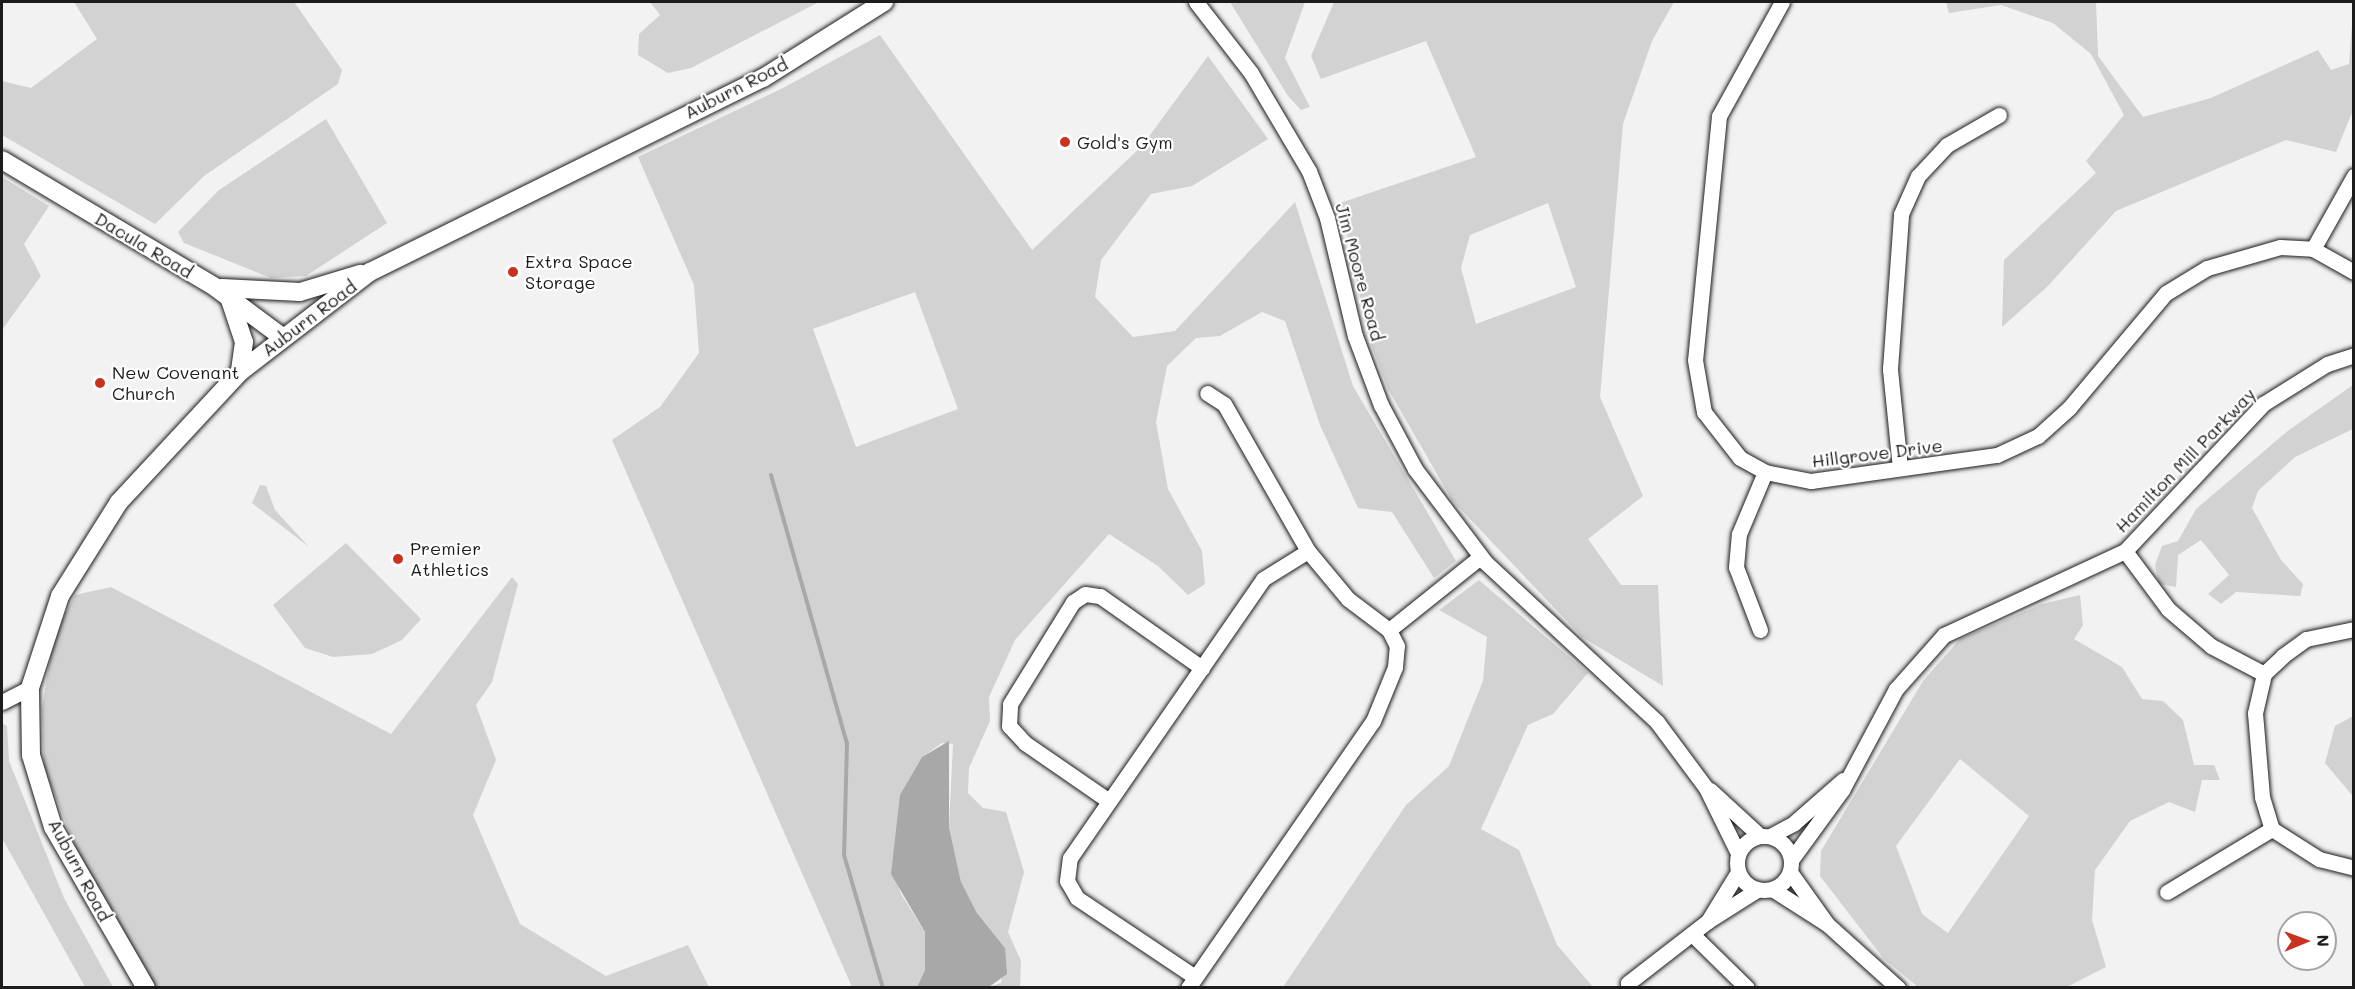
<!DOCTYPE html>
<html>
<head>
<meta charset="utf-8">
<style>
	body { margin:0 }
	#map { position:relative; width:2355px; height:989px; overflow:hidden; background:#f2f2f2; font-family:Mali,sans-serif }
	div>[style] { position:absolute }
	.green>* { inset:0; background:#d2d2d2 }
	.water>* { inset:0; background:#a8a8a8 }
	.stream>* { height:4px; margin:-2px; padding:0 2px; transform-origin:2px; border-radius:2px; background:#a8a8a8 }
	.roads { filter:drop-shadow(0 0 2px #1c1c1c) drop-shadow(0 0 2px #1c1c1c) }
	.minor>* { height:15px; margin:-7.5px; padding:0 7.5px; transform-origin:7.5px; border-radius:7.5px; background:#fff }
	.minor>.ring { margin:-7.5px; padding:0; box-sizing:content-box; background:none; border:15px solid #fff; border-radius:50% }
	.major>* { height:18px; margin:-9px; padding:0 9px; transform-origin:9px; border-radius:9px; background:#fff }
	.dots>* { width:16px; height:16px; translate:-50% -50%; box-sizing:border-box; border:3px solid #fff; border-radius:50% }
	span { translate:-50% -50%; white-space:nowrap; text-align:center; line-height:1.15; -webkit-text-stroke:4.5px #fff; paint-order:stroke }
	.street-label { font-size:18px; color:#1c1c1c }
	.poi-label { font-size:18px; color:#1c1c1c }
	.left { translate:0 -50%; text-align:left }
	.frame { position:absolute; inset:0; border:3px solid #1c1c1c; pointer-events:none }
	.north { position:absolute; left:2277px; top:911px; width:60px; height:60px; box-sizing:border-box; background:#fff; border:2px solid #a4a4a4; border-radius:50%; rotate:89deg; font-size:16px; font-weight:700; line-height:24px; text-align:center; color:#1c1c1c }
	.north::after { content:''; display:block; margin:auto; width:21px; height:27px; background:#c8321e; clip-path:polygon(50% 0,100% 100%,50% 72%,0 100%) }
</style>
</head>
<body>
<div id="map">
	<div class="green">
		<i style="clip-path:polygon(74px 2px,294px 2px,342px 70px,338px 84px,204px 176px,155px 224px,2px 135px,2px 81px,31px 88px,97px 39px)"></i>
		<i style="clip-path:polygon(650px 2px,819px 2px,691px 68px,668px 73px,638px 55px,639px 34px,660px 15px)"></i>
		<i style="clip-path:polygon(1230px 2px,1305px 2px,1285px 58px,1310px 107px,1301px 110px,1288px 96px)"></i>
		<i style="clip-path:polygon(evenodd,1334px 2px,1674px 2px,1652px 41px,1623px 124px,1600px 397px,1643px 496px,1588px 539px,1621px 585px,1658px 585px,1663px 686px,1582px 637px,1452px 500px,1388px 389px,1369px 339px,1340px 203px,1476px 157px,1426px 41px,1321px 79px,1311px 56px,1334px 2px,1548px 203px,1576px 287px,1476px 324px,1461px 268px,1470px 235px,1548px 203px)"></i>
		<i style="clip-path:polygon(1946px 2px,2096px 2px,2098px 56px,2143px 117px,2211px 98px,2318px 50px,2331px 70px,2349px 64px,2353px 11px,2353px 110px,2336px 152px,2286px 140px,2116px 211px,2047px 287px,2002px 327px,2004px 260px,2096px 173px,2086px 161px,2124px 115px,2091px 54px,2053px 23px,2001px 5px,1949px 13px)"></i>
		<i style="clip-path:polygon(evenodd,880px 35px,1032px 250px,1142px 146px,1208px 56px,1268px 139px,1192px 186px,1151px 194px,1101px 260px,1095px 297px,1133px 337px,1175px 331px,1295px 202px,1353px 386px,1456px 561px,1434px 578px,1392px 512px,1358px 508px,1320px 425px,1285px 321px,1262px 312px,1220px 336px,1196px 338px,1167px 366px,1156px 422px,1168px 489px,1202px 551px,1205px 584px,1188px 595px,1158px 566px,1109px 534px,1015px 640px,989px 697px,990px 721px,969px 768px,968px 793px,983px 808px,1006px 812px,1024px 872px,1008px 932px,1021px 961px,1020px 987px,989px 987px,1001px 983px,1005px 948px,977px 913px,961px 882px,949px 827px,953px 744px,942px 743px,922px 757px,906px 785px,892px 866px,901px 894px,925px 932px,925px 970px,917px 987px,852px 987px,612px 440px,660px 407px,699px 353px,694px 285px,638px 157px,783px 88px,880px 35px,915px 292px,958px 409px,856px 447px,813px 329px,915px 292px)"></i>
		<i style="clip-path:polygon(326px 119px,387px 223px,306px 276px,271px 278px,184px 243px,178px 232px,219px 190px)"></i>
		<i style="clip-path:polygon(2px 177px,49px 206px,24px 244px,41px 276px,2px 330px)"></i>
		<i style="clip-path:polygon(2353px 385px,2353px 429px,2295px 457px,2258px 491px,2252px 508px,2281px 560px,2303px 584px,2300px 596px,2236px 592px,2221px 604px,2208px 594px,2229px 575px,2201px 540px,2178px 555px,2176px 587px,2159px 584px,2155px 565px,2162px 546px,2178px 541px,2196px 509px,2289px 430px)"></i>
		<i style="clip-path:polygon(260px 485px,266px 486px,275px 510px,309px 547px,252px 503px)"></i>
		<i style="clip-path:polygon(346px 543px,421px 619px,402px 640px,372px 654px,333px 657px,305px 648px,273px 605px)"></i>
		<i style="clip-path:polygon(512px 577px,518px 584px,492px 682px,476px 705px,496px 760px,473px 815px,520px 924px,606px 976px,688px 945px,709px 987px,154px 987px,75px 846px,44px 767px,42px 709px,48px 670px,55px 634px,75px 595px,111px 587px,391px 734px)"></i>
		<i style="clip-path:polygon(1479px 580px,1588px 673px,1553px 714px,1528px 725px,1481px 829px,1519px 850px,1557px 945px,1593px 987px,1283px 987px,1406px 805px,1449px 766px,1483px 681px,1487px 637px,1439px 610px)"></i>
		<i style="clip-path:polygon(evenodd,2080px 595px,2083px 625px,2074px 639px,2122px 667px,2142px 699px,2163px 701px,2183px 720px,2194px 765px,2214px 765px,2220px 780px,2202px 780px,2195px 812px,2169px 802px,2130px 821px,2095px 870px,2092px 920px,2106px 967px,2067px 987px,1918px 987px,1884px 959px,1820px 876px,1821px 851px,1923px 681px,1960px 639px,2042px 604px,2080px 595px,1960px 759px,2029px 816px,1948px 933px,1922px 914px,1896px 846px,1960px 759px)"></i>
		<i style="clip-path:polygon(2353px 716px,2354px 794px,2352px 795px,2325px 763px,2335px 726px)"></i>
		<i style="clip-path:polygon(2px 723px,7px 726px,9px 761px,64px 898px,113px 987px,85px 987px,2px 838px)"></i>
	</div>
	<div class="water">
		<i style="clip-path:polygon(949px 741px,949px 827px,961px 882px,977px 913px,1005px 948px,1007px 974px,989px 987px,917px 987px,925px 970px,925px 932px,891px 874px,900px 795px,922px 757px)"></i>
	</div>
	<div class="stream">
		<i style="left:771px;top:475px;width:279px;rotate:74.2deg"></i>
		<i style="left:847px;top:743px;width:112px;rotate:91.5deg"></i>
		<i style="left:844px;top:855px;width:139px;rotate:73.7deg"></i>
	</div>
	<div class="roads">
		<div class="minor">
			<i style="left:1196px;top:2px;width:90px;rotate:52.2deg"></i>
			<i style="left:1251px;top:73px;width:114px;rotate:59.4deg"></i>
			<i style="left:1309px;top:171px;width:50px;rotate:69deg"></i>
			<i style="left:1327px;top:218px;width:121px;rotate:76.7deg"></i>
			<i style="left:1355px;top:336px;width:74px;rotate:69.4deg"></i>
			<i style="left:1381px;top:405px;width:72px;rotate:62deg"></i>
			<i style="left:1415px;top:469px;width:116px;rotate:53deg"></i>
			<i style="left:1485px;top:562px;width:235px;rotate:42.9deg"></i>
			<i style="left:1657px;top:722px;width:82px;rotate:53.4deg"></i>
			<i style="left:1706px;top:788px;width:72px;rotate:63.8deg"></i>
			<i style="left:1782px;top:2px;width:130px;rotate:118.9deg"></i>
			<i style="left:1719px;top:116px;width:245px;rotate:95.6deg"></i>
			<i style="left:1695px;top:360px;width:53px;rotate:80.2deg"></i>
			<i style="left:1704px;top:412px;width:58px;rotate:52deg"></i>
			<i style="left:1740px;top:458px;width:29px;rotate:29deg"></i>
			<i style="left:1765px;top:472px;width:47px;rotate:11.1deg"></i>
			<i style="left:1811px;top:481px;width:188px;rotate:-8deg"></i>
			<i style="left:1997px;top:455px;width:45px;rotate:-24.9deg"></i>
			<i style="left:2038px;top:436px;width:42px;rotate:-42.1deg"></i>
			<i style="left:2069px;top:408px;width:150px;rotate:-49.9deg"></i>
			<i style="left:2166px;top:293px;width:48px;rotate:-31.4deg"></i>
			<i style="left:2207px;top:268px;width:76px;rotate:-16deg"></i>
			<i style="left:2280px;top:247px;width:33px;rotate:3deg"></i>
			<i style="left:2313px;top:249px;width:47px;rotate:29.3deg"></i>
			<i style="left:2313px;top:249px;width:84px;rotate:-60.7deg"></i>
			<i style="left:1900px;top:468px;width:100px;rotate:-95.8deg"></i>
			<i style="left:1890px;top:369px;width:155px;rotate:-85.9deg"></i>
			<i style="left:1901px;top:214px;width:42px;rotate:-65.9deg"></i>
			<i style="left:1918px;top:176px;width:42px;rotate:-46.9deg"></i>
			<i style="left:1947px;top:145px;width:60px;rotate:-30deg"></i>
			<i style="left:2125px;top:551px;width:72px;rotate:53.4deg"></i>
			<i style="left:2168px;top:609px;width:57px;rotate:40.7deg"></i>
			<i style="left:2211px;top:646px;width:60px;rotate:27.8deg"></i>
			<i style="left:2354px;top:629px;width:49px;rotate:168.2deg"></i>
			<i style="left:2306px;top:639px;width:29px;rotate:144deg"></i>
			<i style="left:2283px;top:656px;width:26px;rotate:137deg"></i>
			<i style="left:2264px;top:674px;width:40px;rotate:103deg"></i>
			<i style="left:2255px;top:713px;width:84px;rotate:85.2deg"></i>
			<i style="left:2262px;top:797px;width:34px;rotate:73deg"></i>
			<i style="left:2272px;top:829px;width:56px;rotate:32.6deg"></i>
			<i style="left:2319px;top:859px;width:36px;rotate:14deg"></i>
			<i style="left:1389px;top:630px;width:117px;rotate:-38.7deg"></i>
			<i style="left:1760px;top:630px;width:67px;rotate:-110.9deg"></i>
			<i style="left:1736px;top:567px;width:33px;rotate:-85deg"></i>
			<i style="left:1739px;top:534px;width:67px;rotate:-67.2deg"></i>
			<i style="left:2px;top:702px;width:31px;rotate:-27deg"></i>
			<i style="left:1710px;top:790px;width:68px;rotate:42.6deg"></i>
			<i style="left:1109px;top:801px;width:102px;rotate:-145.4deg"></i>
			<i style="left:1025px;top:743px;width:23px;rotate:-133deg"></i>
			<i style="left:1009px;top:726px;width:22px;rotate:-87deg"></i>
			<i style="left:1010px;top:704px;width:120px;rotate:-58.3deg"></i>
			<i style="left:1073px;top:602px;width:14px;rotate:-34deg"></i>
			<i style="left:1085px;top:594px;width:15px;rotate:8deg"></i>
			<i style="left:1100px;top:596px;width:125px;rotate:35.2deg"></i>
			<i class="ring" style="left:1737px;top:836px;width:39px;height:39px"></i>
			<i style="left:1770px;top:836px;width:27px;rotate:-28deg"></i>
			<i style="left:1794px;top:823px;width:65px;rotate:-41.3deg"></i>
			<i style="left:1791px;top:860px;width:87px;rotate:-53.9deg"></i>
			<i style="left:1842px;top:790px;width:115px;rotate:-61.9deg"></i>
			<i style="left:1896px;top:689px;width:72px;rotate:-48.4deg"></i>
			<i style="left:1944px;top:635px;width:200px;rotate:-24.9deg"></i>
			<i style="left:2125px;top:551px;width:202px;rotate:-46.8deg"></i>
			<i style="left:2263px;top:404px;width:75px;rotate:-32deg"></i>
			<i style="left:2327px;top:364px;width:28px;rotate:-18deg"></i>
			<i style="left:1790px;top:872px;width:64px;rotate:54.6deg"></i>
			<i style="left:1827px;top:924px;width:96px;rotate:42deg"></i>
			<i style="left:1772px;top:889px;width:65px;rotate:32.5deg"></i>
			<i style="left:2167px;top:892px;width:122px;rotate:-31deg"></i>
			<i style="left:1708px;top:921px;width:57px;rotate:-58.5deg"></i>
			<i style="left:1692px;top:934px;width:77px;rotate:44.5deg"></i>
			<i style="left:1195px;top:977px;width:142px;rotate:-146.2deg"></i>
			<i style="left:1077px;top:898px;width:20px;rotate:-120deg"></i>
			<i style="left:1067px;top:881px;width:23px;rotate:-83deg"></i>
			<i style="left:1070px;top:858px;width:339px;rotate:-55.3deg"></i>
			<i style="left:1263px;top:579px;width:53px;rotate:-31.9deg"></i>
			<i style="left:1188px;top:988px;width:325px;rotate:-55.3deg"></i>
			<i style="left:1373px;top:721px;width:58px;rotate:-67.8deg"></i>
			<i style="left:1395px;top:667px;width:21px;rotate:-85deg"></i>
			<i style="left:1397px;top:646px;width:18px;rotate:-117deg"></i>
			<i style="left:1389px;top:630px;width:51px;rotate:-142.9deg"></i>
			<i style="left:1348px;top:599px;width:62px;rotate:-129.8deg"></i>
			<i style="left:1308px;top:551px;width:169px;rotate:-119.7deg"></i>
			<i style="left:1224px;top:404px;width:20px;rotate:-147deg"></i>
			<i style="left:1629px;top:988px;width:5px;rotate:-101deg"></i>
			<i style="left:1628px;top:983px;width:101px;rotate:-37.8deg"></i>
			<i style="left:1708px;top:921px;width:58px;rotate:-32.3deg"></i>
		</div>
		<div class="major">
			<i style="left:2px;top:160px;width:248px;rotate:30.8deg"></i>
			<i style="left:215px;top:287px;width:84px;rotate:36.7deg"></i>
			<i style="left:222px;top:288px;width:78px;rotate:2.9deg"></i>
			<i style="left:300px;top:292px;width:63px;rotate:-16.7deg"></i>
			<i style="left:230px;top:300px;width:44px;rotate:71.6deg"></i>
			<i style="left:244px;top:342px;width:30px;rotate:98deg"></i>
			<i style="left:146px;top:988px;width:186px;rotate:-120deg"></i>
			<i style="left:53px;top:827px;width:75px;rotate:-107deg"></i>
			<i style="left:31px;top:755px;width:67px;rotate:-90.9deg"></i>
			<i style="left:30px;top:688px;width:97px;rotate:-71.9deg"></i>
			<i style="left:60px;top:596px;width:111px;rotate:-57.9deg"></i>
			<i style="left:119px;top:502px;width:178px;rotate:-47.1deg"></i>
			<i style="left:240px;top:372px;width:164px;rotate:-37.6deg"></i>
			<i style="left:370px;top:272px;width:438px;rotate:-26.3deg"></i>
			<i style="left:763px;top:78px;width:143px;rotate:-32.1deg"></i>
		</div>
	</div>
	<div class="dots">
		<i style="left:1065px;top:142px;background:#c8321e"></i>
		<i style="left:513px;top:272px;background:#c8321e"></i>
		<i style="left:100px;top:383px;background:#c8321e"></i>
		<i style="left:398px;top:559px;background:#c8321e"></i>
	</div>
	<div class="street-label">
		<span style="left:736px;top:88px;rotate:-27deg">Auburn Road</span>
		<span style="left:144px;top:245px;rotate:31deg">Dacula Road</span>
		<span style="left:1360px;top:272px;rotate:75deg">Jim Moore Road</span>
		<span style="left:309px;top:318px;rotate:-37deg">Auburn Road</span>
		<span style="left:1877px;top:453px;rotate:-7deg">Hillgrove Drive</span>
		<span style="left:2185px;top:460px;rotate:-46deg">Hamilton Mill Parkway</span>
		<span style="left:80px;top:870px;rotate:62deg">Auburn Road</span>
	</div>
	<div class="poi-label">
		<span class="left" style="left:1077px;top:142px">Gold's Gym</span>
		<span class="left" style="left:525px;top:272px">Extra Space<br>Storage</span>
		<span class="left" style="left:112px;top:383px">New Covenant<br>Church</span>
		<span class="left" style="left:410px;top:559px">Premier<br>Athletics</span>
	</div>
	<div class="frame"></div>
	<div class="north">N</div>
</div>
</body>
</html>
